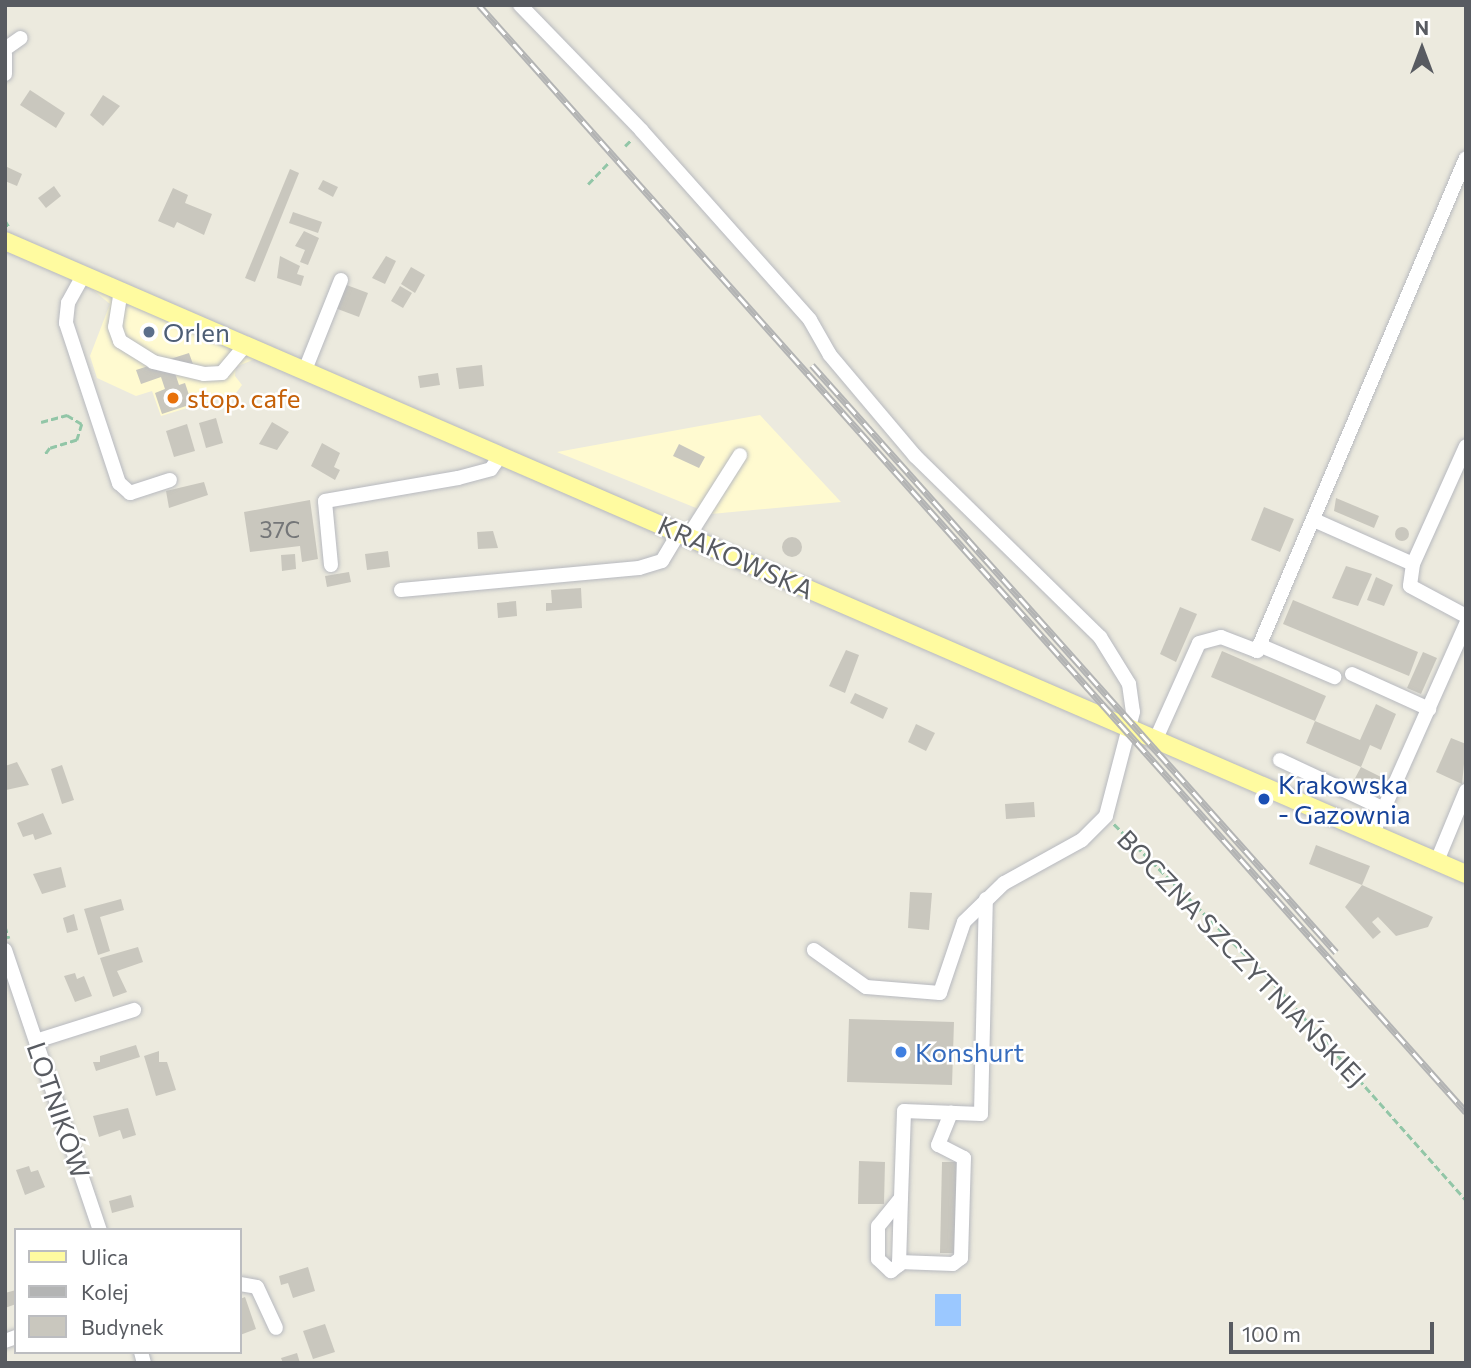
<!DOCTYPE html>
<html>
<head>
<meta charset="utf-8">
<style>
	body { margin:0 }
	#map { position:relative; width:1471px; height:1368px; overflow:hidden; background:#eceade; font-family:Commissioner,sans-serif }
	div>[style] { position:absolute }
	.commercial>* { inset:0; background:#fffad0 }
	.water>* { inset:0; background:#9bc8ff }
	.building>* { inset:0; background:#c9c7be }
	.round { border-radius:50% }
	.path>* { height:2.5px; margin-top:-1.25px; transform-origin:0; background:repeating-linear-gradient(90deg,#92c6a7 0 7px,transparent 0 10.5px) }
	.roads { filter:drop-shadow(0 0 2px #b7b9bf) drop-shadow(0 0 2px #b7b9bf) }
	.minor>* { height:14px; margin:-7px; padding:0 7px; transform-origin:7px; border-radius:7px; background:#fff }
	.major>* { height:18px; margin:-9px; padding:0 9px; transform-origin:9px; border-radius:9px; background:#fffba0 }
	.rail>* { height:7px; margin-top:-3.5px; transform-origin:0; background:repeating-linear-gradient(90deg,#fff 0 13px,#b3b4b4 0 26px); box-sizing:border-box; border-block:2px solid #b3b4b4 }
	.dots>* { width:19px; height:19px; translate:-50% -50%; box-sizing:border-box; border:4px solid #fff; border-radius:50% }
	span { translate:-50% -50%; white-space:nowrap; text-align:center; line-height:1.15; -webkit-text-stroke:5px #fff; paint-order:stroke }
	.number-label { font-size:23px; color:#747678 }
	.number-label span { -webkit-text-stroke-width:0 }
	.service-label { font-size:26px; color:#4e5e75 }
	.left { translate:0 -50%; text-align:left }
	.food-label { font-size:26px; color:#c56008 }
	.street-label { font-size:26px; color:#585b61 }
	.transit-label { font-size:26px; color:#164399 }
	.shop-label { font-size:26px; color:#366cbe }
	.frame { position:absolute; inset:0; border:7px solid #585b61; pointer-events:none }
	.legend { position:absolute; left:14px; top:1228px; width:228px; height:126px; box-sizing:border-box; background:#fff; border:2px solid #bcbdc0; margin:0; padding:9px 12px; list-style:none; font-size:21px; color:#585b61 }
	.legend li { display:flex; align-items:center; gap:14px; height:35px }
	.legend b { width:35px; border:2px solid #bcbdc0 }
	.north { position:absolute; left:1387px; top:14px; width:70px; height:70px; -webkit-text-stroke:5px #fff; paint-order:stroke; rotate:0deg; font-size:19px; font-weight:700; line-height:28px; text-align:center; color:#585b61 }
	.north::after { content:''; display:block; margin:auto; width:24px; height:32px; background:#585b61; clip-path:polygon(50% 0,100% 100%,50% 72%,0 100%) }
	.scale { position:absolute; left:1229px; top:1322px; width:205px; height:32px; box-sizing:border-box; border:4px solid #585b61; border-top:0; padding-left:9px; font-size:21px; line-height:24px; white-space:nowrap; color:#585b61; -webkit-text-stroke:5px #fff; paint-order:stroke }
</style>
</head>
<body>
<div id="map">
	<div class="commercial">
		<i style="clip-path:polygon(87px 285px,257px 358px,236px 367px,235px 376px,242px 385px,236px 393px,161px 416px,152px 391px,136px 396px,97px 378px,90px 356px,110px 304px)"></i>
		<i style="clip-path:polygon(760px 415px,841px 502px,711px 514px,557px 452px)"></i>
	</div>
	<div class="water">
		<i style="clip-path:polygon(935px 1294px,961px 1294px,961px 1326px,935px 1326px)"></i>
	</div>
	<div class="building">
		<i style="clip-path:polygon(30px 90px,65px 113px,56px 128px,20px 105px)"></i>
		<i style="clip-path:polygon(103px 95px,120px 106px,103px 126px,90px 115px)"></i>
		<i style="clip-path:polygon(5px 166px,22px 174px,17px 186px,5px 181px)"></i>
		<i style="clip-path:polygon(290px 169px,299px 173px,255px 282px,245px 278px)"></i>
		<i style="clip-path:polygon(323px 180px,338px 187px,333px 197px,318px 189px)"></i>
		<i style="clip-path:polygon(54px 186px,61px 196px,46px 208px,38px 198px)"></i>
		<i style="clip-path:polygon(173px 188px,188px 195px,185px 203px,212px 214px,204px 235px,177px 222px,174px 228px,158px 221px)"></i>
		<i style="clip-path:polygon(293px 212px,322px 222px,318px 233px,289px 223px)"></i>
		<i style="clip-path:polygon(304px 231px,319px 238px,308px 265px,300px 262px,305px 250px,295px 246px)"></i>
		<i style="clip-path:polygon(280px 256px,300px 266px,297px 274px,304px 276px,301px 286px,277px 278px)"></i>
		<i style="clip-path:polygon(386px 256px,396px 261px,385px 284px,372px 278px)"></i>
		<i style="clip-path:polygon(411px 267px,425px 275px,415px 293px,401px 284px)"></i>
		<i style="clip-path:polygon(344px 284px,368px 293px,359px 317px,335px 308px)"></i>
		<i style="clip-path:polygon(400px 286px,412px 293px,403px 308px,391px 301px)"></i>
		<i style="clip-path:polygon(189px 353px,194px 367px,175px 373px,179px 385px,185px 383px,192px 404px,162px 414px,155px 393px,165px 389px,161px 377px,141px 384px,136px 370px)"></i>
		<i style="clip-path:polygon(482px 365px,484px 386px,459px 389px,456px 368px)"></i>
		<i style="clip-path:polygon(438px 373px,440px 385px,420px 388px,418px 376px)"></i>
		<i style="clip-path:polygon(216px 418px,223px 443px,206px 448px,199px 423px)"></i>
		<i style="clip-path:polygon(272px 422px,289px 432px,277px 450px,259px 444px)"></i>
		<i style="clip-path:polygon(187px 424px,195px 451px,174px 457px,166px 431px)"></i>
		<i style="clip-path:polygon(322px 443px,340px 453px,334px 467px,340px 470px,335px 480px,311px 466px)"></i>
		<i style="clip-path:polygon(679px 444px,705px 457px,699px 468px,673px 456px)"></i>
		<i style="clip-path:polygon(204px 482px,208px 495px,169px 508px,166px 491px)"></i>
		<i style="clip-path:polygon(1336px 498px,1379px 516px,1374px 528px,1334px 511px)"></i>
		<i style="clip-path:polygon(310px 500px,318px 559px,302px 562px,300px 546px,250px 552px,244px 512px)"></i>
		<i style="clip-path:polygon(1264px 507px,1294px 519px,1280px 552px,1251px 540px)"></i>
		<i class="round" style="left:1395px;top:527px;width:14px;height:14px"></i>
		<i style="clip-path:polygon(493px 531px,498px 548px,478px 549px,477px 532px)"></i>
		<i class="round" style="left:782px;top:537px;width:20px;height:20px"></i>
		<i style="clip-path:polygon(388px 551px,390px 567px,367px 570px,365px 554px)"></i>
		<i style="clip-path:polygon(295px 554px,296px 569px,282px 571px,281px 555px)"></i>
		<i style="clip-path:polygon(1346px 566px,1372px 574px,1358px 606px,1332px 598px)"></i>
		<i style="clip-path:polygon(349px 572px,351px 582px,327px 587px,325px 576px)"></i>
		<i style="clip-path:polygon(1376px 577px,1393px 585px,1384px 606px,1367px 600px)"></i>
		<i style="clip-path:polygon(581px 588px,582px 608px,546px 611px,546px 603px,552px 603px,551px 590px)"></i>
		<i style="clip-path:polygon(1293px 600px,1418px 652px,1409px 676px,1283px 624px)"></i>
		<i style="clip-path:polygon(516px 601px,517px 616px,498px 618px,497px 603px)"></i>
		<i style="clip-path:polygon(1180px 607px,1197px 614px,1176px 662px,1160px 654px)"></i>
		<i style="clip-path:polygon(846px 650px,859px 655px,845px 693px,829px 686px)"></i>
		<i style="clip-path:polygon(1222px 651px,1326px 696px,1315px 721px,1211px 677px)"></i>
		<i style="clip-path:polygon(1423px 652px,1437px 658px,1421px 694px,1407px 688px)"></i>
		<i style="clip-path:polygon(855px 693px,888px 708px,883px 719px,850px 703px)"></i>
		<i style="clip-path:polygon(1376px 704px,1396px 714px,1381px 750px,1370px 745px,1361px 767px,1306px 743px,1315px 721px,1360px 740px)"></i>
		<i style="clip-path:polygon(916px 724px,935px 733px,926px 751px,908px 742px)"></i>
		<i style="clip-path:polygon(1451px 738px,1466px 744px,1462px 784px,1436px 772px)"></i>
		<i style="clip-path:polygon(17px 762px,29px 785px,6px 790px,5px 766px)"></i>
		<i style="clip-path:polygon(62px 765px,74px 800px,62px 804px,51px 769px)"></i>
		<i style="clip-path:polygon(1361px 767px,1389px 781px,1382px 796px,1353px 782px)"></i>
		<i style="clip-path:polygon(1034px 802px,1035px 817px,1006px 819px,1005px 804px)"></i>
		<i style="clip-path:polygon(43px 813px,52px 834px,35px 840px,33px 834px,23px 837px,17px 823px)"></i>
		<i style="clip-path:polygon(1316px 845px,1370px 866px,1362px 885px,1309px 864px)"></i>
		<i style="clip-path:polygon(61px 867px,66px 887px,42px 894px,33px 874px)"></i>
		<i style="clip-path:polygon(1362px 885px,1433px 917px,1428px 927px,1396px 936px,1378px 917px,1372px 922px,1381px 932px,1373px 939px,1345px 907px)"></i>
		<i style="clip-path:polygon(910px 892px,932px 893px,929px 930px,908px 928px)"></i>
		<i style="clip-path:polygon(121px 899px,124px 910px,100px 917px,110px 951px,98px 955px,84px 909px)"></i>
		<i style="clip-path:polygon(74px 914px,78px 930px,67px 933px,63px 918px)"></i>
		<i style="clip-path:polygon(138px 947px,143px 962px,117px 971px,127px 992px,113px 997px,100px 958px)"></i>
		<i style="clip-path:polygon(75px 973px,77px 979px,84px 976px,92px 996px,75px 1002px,64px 976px)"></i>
		<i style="clip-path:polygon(849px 1019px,954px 1022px,952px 1085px,847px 1082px)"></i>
		<i style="clip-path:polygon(136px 1045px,140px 1057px,96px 1071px,93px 1062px,100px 1062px,100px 1056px)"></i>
		<i style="clip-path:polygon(159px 1051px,159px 1062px,167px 1062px,176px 1090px,156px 1096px,144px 1056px)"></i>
		<i style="clip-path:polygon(128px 1108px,136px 1135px,123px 1139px,120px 1130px,99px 1137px,93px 1116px)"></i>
		<i style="clip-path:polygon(859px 1161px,885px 1162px,884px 1204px,858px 1204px)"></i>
		<i style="clip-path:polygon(942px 1162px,960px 1162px,958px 1253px,940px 1253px)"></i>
		<i style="clip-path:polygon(29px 1166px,31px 1172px,38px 1170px,45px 1187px,25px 1195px,16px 1170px)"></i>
		<i style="clip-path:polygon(131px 1195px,134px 1207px,112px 1213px,109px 1201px)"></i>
		<i style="clip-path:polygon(308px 1267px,315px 1291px,293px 1298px,288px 1283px,281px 1285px,279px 1276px)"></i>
		<i style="clip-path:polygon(16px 1290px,16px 1304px,5px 1308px,5px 1293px)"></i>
		<i style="clip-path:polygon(245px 1297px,256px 1329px,240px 1335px,240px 1299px)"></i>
		<i style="clip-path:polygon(325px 1324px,335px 1352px,313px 1359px,303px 1331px)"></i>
		<i style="clip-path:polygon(297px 1353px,300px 1363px,283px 1363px,281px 1358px)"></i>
	</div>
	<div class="path">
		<i style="left:625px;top:146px;width:8px;rotate:-45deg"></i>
		<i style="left:588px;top:184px;width:29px;rotate:-46deg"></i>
		<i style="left:5px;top:220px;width:8px;rotate:60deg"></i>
		<i style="left:41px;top:422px;width:27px;rotate:-15deg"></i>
		<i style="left:67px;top:415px;width:17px;rotate:31deg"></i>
		<i style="left:82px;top:424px;width:17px;rotate:107deg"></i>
		<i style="left:77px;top:440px;width:28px;rotate:163deg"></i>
		<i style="left:50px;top:448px;width:9px;rotate:126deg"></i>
		<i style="left:1114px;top:824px;width:217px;rotate:44.8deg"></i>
		<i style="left:1268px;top:977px;width:298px;rotate:48.4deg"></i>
		<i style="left:5px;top:926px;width:13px;rotate:72deg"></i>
	</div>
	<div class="roads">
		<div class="minor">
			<i style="left:520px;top:5px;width:174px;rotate:45.9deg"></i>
			<i style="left:641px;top:130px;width:254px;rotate:48.3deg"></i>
			<i style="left:810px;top:320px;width:40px;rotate:60.3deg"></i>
			<i style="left:830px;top:355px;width:132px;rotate:49.9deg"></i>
			<i style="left:915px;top:456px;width:259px;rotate:44.4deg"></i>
			<i style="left:1100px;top:637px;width:55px;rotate:58.3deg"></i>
			<i style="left:1129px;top:684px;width:28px;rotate:82deg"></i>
			<i style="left:1133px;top:712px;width:107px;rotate:104.6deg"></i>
			<i style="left:1106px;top:816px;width:34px;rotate:135deg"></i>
			<i style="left:1082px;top:840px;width:89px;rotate:151.1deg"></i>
			<i style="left:1004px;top:883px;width:56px;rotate:135.7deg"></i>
			<i style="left:964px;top:922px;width:75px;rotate:108.7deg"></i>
			<i style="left:940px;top:993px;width:74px;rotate:-175.4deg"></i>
			<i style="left:866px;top:987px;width:64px;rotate:-144.6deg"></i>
			<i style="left:5px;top:49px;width:19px;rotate:-35deg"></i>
			<i style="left:5px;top:54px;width:20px;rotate:90deg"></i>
			<i style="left:84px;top:274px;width:33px;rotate:119deg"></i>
			<i style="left:68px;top:303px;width:20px;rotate:96deg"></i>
			<i style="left:66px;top:323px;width:169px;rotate:71.7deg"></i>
			<i style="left:119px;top:483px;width:15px;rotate:42deg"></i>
			<i style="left:130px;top:493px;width:42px;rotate:-18deg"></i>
			<i style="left:121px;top:290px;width:37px;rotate:99deg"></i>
			<i style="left:115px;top:327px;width:15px;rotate:70deg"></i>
			<i style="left:120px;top:341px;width:39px;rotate:32deg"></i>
			<i style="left:153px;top:362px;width:52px;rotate:13.2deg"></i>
			<i style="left:204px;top:374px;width:18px;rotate:-3deg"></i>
			<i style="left:222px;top:373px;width:38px;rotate:-50deg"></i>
			<i style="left:305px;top:370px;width:97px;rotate:-68.2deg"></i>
			<i style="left:1314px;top:520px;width:108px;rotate:24deg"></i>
			<i style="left:1413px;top:564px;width:22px;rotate:98deg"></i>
			<i style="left:1410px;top:586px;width:64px;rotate:28.2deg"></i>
			<i style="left:688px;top:537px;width:97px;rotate:-57.6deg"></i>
			<i style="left:1413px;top:564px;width:129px;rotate:-65.8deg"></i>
			<i style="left:331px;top:565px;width:64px;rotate:-95.4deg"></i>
			<i style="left:325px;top:501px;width:135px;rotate:-9.8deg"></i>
			<i style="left:458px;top:478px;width:34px;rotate:-15deg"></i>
			<i style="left:491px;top:469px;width:16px;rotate:-55deg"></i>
			<i style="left:401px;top:590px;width:239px;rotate:-5.3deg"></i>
			<i style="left:639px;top:568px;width:24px;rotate:-17deg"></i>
			<i style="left:662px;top:561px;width:33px;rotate:-59deg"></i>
			<i style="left:1259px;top:645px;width:82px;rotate:23.1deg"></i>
			<i style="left:1352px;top:674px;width:85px;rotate:24.4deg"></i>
			<i style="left:1155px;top:741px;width:107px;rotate:-65.8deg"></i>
			<i style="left:1199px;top:643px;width:23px;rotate:-15deg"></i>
			<i style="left:1221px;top:637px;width:39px;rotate:21deg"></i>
			<i style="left:1257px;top:651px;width:535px;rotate:-67.03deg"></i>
			<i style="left:1280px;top:760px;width:115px;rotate:25.2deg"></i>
			<i style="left:1373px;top:833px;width:229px;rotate:-66deg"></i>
			<i style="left:1437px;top:861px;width:76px;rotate:-67.5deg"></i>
			<i style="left:5px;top:950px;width:296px;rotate:71.3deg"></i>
			<i style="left:36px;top:1041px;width:103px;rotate:-17.6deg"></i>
			<i style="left:901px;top:1198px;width:36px;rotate:129deg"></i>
			<i style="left:878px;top:1226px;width:33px;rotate:90deg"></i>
			<i style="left:878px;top:1259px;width:18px;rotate:43deg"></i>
			<i style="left:891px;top:1271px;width:10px;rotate:-37deg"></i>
			<i style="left:899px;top:1265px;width:67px;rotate:-88.3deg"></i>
			<i style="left:901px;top:1198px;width:87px;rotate:-88deg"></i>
			<i style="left:904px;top:1111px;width:77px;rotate:2.2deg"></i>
			<i style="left:981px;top:1114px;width:215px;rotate:-88.7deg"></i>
			<i style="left:899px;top:1262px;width:54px;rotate:2.1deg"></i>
			<i style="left:953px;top:1264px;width:10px;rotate:-37deg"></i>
			<i style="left:961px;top:1258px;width:100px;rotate:-88.3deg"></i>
			<i style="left:964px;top:1158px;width:29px;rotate:-153deg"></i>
			<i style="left:938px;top:1145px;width:35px;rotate:-68deg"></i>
			<i style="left:240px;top:1284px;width:17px;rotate:10deg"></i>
			<i style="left:257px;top:1287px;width:45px;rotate:65.1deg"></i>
			<i style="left:5px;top:1341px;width:12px;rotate:-20deg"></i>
			<i style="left:141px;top:1352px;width:11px;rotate:75deg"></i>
		</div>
		<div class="major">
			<i style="left:5px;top:241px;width:1592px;rotate:23.43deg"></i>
		</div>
	</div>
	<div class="rail">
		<i style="left:479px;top:5px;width:1483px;rotate:48.28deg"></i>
		<i style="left:812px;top:365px;width:787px;rotate:48.25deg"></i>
	</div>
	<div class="dots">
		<i style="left:149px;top:332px;background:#5c6f8a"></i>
		<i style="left:173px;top:398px;background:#e8710a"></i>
		<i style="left:1264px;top:799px;background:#1a4fb4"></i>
		<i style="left:901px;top:1052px;background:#3f7fe0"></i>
	</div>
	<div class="number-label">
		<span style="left:280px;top:529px">37C</span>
	</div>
	<div class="service-label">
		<span class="left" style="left:163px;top:332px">Orlen</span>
	</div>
	<div class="food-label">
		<span class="left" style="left:187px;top:398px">stop. cafe</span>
	</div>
	<div class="street-label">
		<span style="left:736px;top:557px;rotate:24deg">KRAKOWSKA</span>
		<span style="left:1242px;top:958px;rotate:46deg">BOCZNA SZCZYTNIAŃSKIEJ</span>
		<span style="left:59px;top:1110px;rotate:71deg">LOTNIKÓW</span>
	</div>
	<div class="transit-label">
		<span class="left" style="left:1278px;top:799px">Krakowska<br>- Gazownia</span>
	</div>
	<div class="shop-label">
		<span class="left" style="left:915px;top:1052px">Konshurt</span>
	</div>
	<div class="frame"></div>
	<ul class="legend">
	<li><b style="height:9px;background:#fffba0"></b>Ulica</li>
	<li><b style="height:9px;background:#b3b4b4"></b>Kolej</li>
	<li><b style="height:19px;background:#c9c7be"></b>Budynek</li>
	</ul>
	<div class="north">N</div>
	<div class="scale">100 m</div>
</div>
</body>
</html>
